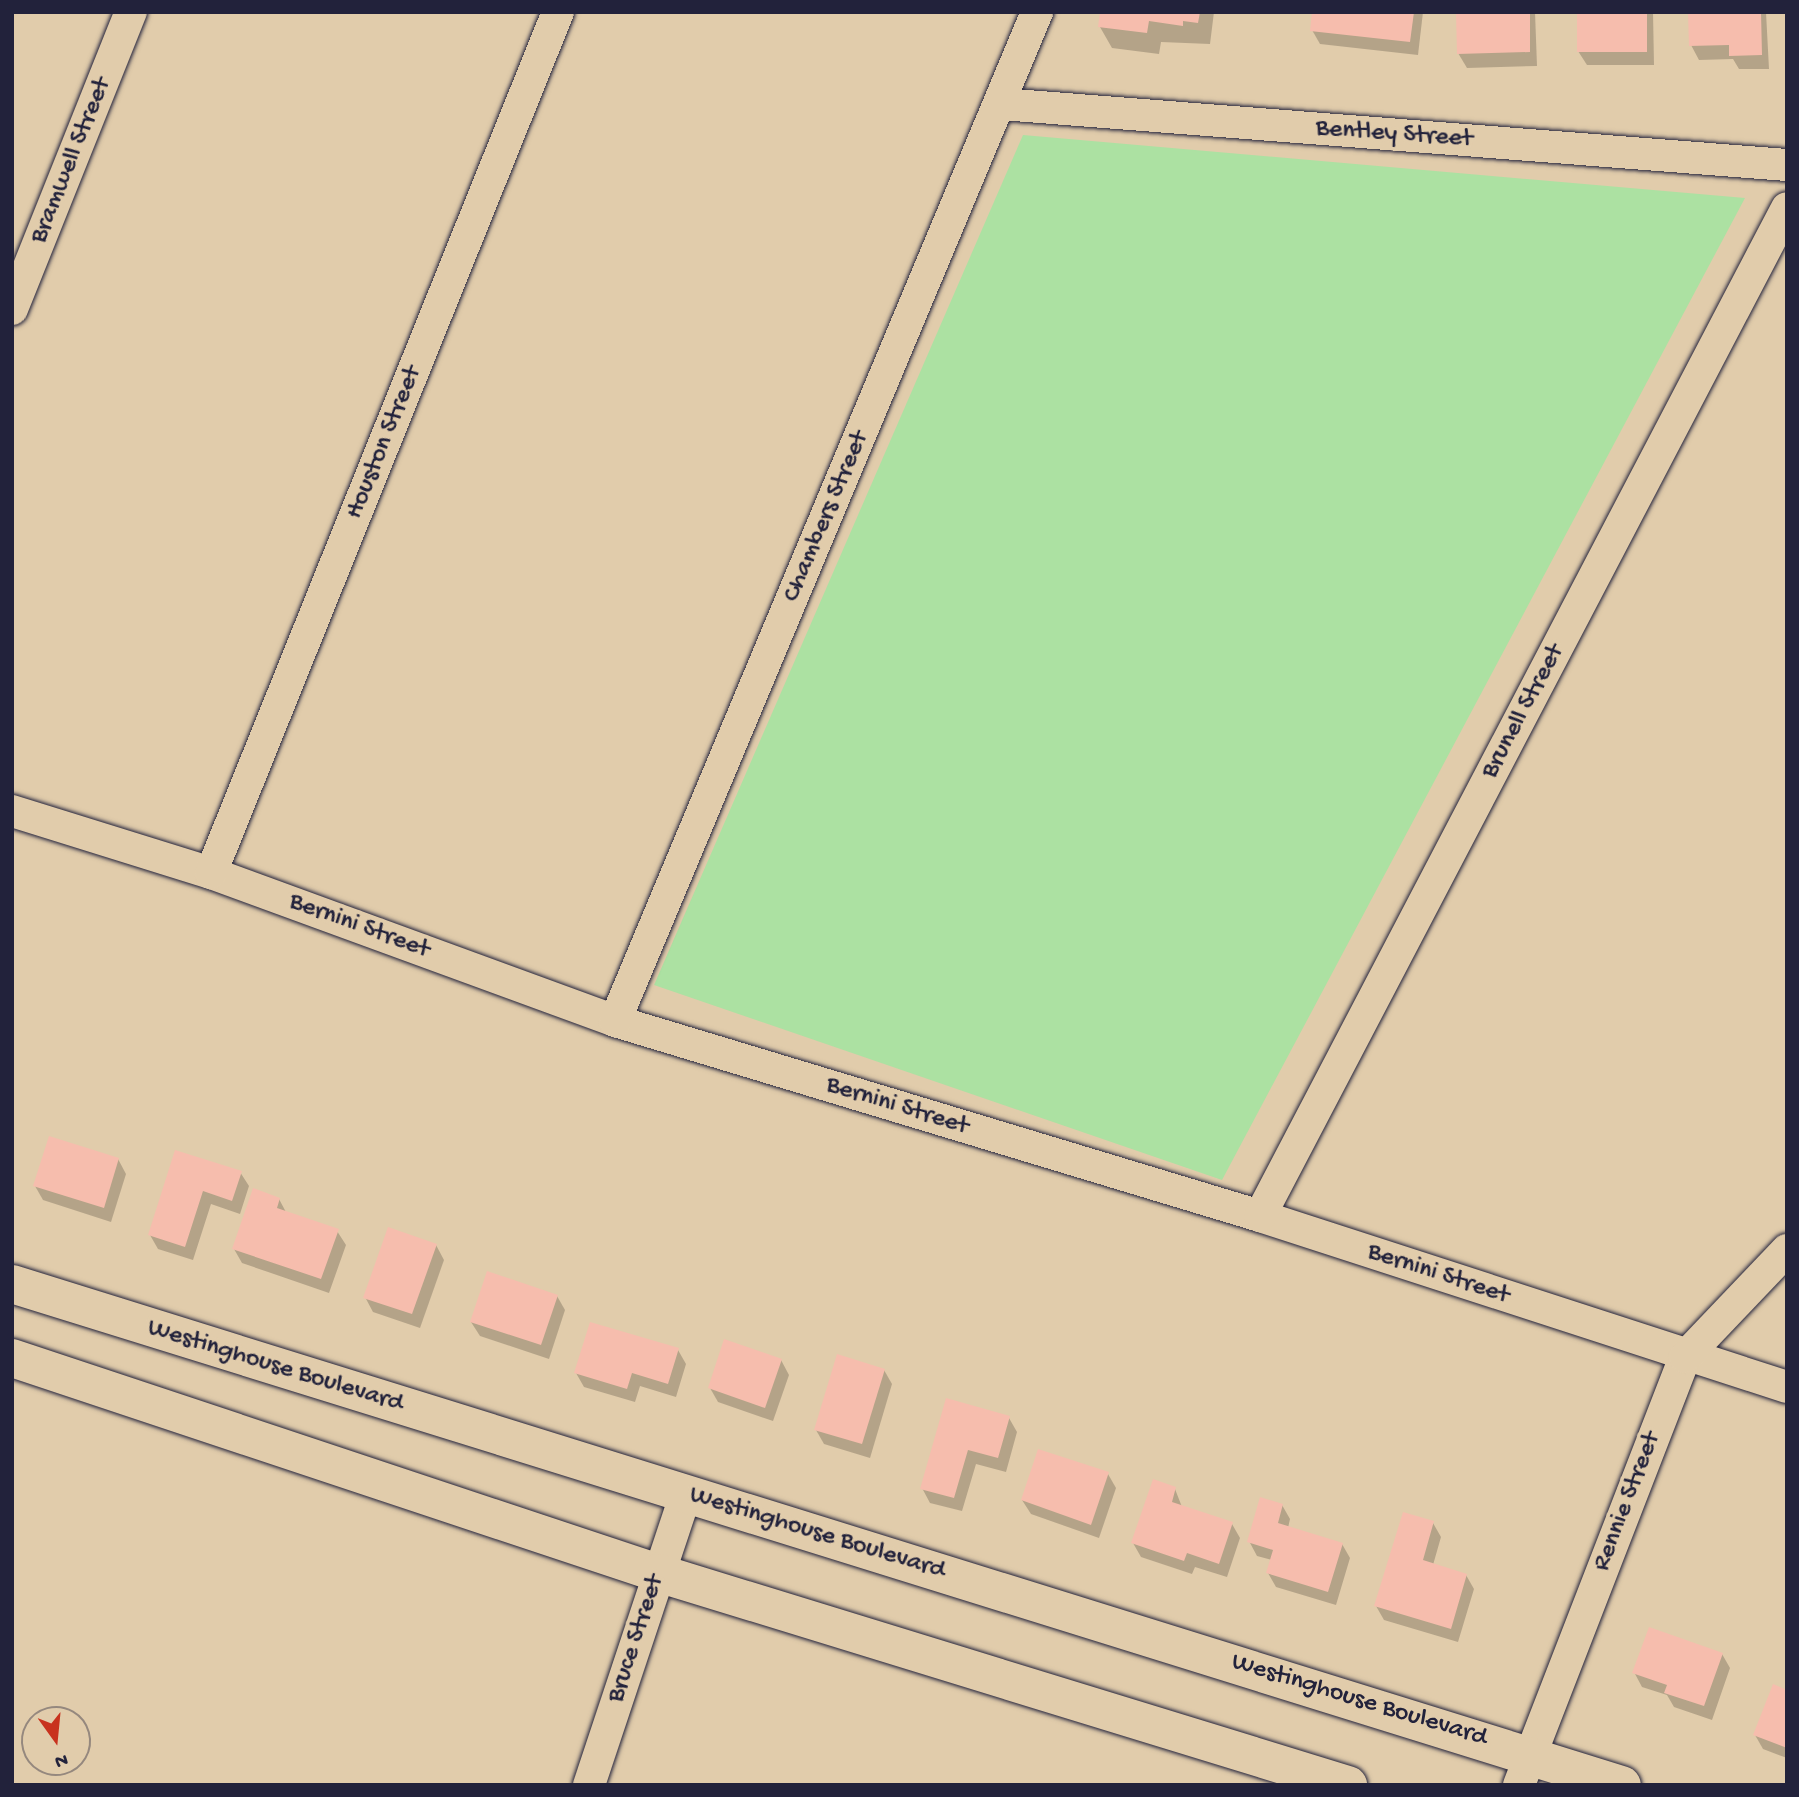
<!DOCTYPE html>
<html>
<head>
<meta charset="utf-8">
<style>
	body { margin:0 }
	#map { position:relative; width:1799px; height:1797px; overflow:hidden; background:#e1ccab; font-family:"Gochi Hand",sans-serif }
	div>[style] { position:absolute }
	.green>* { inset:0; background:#ace1a2 }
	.shadow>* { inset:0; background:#0003 }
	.building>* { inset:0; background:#f6bdad }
	.roads { filter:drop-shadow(0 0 2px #22223b) drop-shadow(0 0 2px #22223b) }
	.minor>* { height:32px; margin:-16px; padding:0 16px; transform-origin:16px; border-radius:16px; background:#e1ccab }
	.tertiary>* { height:38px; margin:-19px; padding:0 19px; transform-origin:19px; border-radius:19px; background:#e1ccab }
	span { translate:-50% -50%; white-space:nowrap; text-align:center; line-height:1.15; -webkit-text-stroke:7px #e1ccab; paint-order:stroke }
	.street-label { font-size:26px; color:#22223b }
	.frame { position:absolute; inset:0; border:14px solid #22223b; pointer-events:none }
	.north { position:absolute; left:21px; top:1706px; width:70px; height:70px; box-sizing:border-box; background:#e1ccab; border:2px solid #95887e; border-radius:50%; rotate:165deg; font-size:19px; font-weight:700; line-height:28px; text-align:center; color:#22223b }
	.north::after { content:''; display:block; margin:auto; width:24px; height:32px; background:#c8321e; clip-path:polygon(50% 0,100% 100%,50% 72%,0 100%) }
</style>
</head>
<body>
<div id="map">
	<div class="green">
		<i style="clip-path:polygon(1023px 135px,1745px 198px,1222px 1180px,654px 985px)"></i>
	</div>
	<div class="shadow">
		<i style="clip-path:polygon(1102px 12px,1214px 12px,1210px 44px,1161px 42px,1159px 54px,1112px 48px,1100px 27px)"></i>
		<i style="clip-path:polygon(1314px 12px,1423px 12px,1418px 55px,1320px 44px,1312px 30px)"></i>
		<i style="clip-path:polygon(1458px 12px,1535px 12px,1537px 66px,1467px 68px,1458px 53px)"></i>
		<i style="clip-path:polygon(1579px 12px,1653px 12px,1654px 65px,1587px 65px,1578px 51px)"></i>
		<i style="clip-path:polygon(1690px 12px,1766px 12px,1769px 69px,1739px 69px,1733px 59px,1699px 60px,1691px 45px)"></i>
		<i style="clip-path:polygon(177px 1152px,240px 1172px,249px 1186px,240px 1214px,211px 1204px,193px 1260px,158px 1249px,150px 1235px)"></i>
		<i style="clip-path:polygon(118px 1159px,126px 1174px,111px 1222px,43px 1200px,35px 1186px)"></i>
		<i style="clip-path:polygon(279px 1199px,287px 1214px,337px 1231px,346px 1245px,329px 1293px,242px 1263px,234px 1249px)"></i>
		<i style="clip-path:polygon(436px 1245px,444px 1260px,420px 1328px,373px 1312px,365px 1297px)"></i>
		<i style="clip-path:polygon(557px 1296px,565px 1310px,549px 1359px,480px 1336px,471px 1322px)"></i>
		<i style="clip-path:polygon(678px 1350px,686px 1364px,676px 1397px,640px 1386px,635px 1402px,584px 1387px,576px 1373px)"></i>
		<i style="clip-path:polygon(781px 1360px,789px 1375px,773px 1421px,718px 1402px,710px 1388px)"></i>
		<i style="clip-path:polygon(884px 1370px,892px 1384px,870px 1458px,824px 1444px,816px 1430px)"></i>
		<i style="clip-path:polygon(947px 1400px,1009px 1418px,1017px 1432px,1006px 1472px,976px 1464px,962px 1511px,930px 1503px,922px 1488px)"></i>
		<i style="clip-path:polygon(1108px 1474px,1116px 1488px,1099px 1538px,1031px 1514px,1022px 1500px)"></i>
		<i style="clip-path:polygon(1175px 1489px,1182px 1507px,1232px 1524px,1240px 1538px,1227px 1577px,1195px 1567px,1192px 1574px,1141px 1557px,1133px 1543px)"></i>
		<i style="clip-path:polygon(1282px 1505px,1290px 1519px,1288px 1528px,1342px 1544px,1350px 1558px,1336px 1605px,1276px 1587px,1268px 1573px,1272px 1560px,1257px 1556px,1249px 1541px)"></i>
		<i style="clip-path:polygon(1433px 1523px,1441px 1537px,1433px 1565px,1466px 1575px,1474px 1589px,1458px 1642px,1384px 1620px,1376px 1606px)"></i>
		<i style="clip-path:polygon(1722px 1654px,1730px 1668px,1712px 1720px,1674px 1707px,1667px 1695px,1642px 1687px,1634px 1672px)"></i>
		<i style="clip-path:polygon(1787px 1691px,1787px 1758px,1763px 1749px,1755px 1735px)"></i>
	</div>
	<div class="building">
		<i style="clip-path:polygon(1100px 12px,1200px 12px,1198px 23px,1183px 21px,1183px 26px,1149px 21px,1147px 33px,1098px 27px)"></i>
		<i style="clip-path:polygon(1312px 12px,1414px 12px,1410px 42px,1310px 31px)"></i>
		<i style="clip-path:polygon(1456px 12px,1530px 12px,1530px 52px,1457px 54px)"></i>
		<i style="clip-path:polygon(1577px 12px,1647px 12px,1647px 52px,1577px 52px)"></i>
		<i style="clip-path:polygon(1688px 12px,1761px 12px,1762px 55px,1729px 56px,1729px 45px,1689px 46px)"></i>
		<i style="clip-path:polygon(49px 1136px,119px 1158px,104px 1208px,33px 1186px)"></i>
		<i style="clip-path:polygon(175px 1150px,242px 1171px,232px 1201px,203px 1191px,185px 1247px,148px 1235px)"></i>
		<i style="clip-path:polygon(253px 1188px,280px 1198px,277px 1208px,339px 1229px,321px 1279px,232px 1249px)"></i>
		<i style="clip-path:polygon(388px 1227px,437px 1244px,412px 1314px,363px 1298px)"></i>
		<i style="clip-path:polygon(487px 1271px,558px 1295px,541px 1345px,470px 1322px)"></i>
		<i style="clip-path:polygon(590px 1322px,679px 1348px,668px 1384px,632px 1373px,627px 1389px,574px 1373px)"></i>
		<i style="clip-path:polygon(724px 1339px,782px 1359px,765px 1408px,708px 1388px)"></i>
		<i style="clip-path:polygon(837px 1354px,885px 1369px,862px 1444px,814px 1430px)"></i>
		<i style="clip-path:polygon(946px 1398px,1010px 1416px,998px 1458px,968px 1450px,954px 1498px,920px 1489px)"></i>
		<i style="clip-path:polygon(1038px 1449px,1109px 1472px,1091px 1525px,1021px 1500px)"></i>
		<i style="clip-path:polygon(1153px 1479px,1176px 1487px,1172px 1502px,1233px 1522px,1219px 1564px,1187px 1553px,1184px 1561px,1131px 1543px)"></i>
		<i style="clip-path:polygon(1260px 1497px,1283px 1504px,1278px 1523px,1343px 1543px,1328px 1592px,1266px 1573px,1273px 1550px,1247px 1542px)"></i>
		<i style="clip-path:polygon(1403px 1512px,1434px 1521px,1423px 1560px,1467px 1574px,1451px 1629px,1374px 1606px)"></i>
		<i style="clip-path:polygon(1649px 1627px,1723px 1653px,1704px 1706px,1664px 1693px,1667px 1685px,1632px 1673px)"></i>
		<i style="clip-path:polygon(1773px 1684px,1787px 1690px,1787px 1748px,1753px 1735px)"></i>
	</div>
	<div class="roads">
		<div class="minor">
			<i style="left:1001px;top:104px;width:788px;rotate:4.44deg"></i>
			<i style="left:12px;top:309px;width:320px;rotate:-68.2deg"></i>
			<i style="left:12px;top:811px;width:208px;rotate:17.3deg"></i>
			<i style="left:211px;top:873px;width:430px;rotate:20.1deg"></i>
			<i style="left:615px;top:1021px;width:674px;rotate:16.82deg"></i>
			<i style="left:1260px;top:1216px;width:554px;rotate:17.98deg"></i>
			<i style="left:211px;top:873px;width:928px;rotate:-68.05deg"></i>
			<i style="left:615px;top:1021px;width:1094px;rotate:-67.3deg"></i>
			<i style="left:1260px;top:1216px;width:1137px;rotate:-62.4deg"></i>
			<i style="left:589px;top:1785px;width:308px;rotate:-71.6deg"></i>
			<i style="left:1519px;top:1785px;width:459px;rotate:-68.8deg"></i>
			<i style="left:1685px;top:1357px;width:148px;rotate:-46.4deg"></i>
		</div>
		<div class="tertiary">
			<i style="left:12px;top:1284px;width:1686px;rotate:17.29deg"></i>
			<i style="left:12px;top:1358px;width:681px;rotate:18.41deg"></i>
			<i style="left:658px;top:1573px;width:722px;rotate:17.08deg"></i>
		</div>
	</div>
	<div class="street-label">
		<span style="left:1394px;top:135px;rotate:4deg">Bentley Street</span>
		<span style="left:72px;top:161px;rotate:-68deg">Bramwell Street</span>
		<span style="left:385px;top:443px;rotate:-68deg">Houston Street</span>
		<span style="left:827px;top:517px;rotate:-67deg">Chambers Street</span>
		<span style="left:1524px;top:712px;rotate:-62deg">Brunell Street</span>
		<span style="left:359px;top:927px;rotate:20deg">Bernini Street</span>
		<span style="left:897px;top:1107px;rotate:17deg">Bernini Street</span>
		<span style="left:1438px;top:1275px;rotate:18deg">Bernini Street</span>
		<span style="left:275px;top:1367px;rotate:17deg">Westinghouse Boulevard</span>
		<span style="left:1628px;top:1502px;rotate:-69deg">Rennie Street</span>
		<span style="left:817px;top:1534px;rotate:17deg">Westinghouse Boulevard</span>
		<span style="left:637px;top:1639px;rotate:-72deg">Bruce Street</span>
		<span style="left:1359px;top:1701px;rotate:17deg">Westinghouse Boulevard</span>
	</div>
	<div class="frame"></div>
	<div class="north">N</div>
</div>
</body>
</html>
